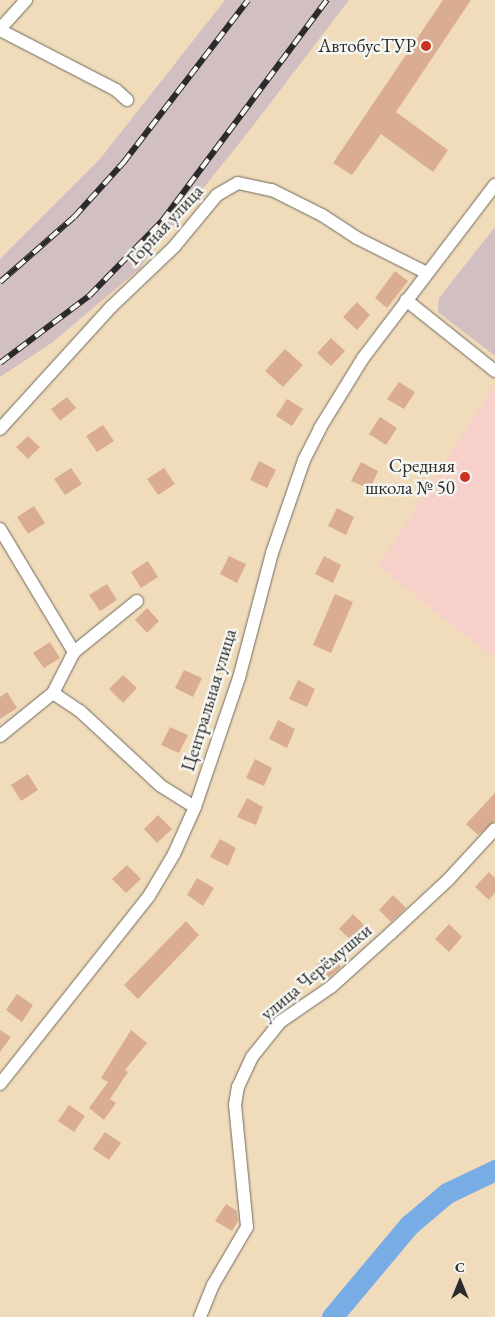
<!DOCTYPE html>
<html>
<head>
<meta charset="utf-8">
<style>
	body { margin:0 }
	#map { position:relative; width:495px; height:1317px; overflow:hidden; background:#f0dcbb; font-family:"EB Garamond",serif }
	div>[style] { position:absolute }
	.built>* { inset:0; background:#f7d1c9 }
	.industrial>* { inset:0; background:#d2bfc1 }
	.river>* { height:21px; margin:-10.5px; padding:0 10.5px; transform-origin:10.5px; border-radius:10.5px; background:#78ace5 }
	.building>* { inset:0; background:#daad92 }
	.roads { filter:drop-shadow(0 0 1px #70695d) drop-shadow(0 0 1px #70695d) }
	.minor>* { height:12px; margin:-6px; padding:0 6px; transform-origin:6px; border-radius:6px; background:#fff }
	.rail>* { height:5.5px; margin-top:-2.75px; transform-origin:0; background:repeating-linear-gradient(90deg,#f6f6f2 0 11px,#2b2b2b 0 22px); box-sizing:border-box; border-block:1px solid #2b2b2b }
	.dots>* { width:14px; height:14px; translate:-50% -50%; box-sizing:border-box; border:2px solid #f6f6f2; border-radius:50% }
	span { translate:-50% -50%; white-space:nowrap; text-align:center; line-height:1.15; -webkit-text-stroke:5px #f6f6f2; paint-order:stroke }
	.poi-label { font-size:19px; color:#2b2b2b }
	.right { translate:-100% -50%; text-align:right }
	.street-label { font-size:19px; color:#2b2b2b }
	.north { position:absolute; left:435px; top:1257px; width:50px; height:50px; -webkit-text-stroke:4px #f6f6f2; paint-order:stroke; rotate:0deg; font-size:14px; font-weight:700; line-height:20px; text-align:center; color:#2b2b2b }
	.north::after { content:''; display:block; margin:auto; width:18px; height:22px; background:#2b2b2b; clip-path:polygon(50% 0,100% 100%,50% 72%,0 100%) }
</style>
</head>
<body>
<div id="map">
	<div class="built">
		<i style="clip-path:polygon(494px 386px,495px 387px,495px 659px,378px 566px)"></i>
	</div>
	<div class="industrial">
		<i style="clip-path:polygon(225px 0,349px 0,249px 131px,138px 270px,53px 342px,0 377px,0 259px,100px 159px)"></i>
		<i style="clip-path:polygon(495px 227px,495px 356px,438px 312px,439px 298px)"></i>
	</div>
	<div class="river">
		<i style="left:332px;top:1317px;width:120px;rotate:-50.1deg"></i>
		<i style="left:409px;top:1225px;width:50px;rotate:-40.1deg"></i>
		<i style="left:447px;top:1193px;width:53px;rotate:-25.6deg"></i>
	</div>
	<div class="building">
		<i style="clip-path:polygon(443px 0,471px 0,396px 112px,448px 150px,433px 172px,381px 134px,352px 175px,333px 163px)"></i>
		<i style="clip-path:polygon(395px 271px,408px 281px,387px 308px,375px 298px)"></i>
		<i style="clip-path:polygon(357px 302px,370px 315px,357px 330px,343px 317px)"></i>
		<i style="clip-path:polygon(331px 338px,345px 351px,331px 366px,317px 353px)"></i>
		<i style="clip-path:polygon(285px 349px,303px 365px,283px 387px,265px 371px)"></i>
		<i style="clip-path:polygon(399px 382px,415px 392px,404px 409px,387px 399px)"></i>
		<i style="clip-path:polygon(67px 397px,76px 408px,60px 421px,51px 409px)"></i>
		<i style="clip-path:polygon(287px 399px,303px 409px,292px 426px,276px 416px)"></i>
		<i style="clip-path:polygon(380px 417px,397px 428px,386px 445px,369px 434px)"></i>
		<i style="clip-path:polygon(103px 425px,114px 441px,97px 452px,86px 436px)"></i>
		<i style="clip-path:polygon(28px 436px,40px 447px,28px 459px,16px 447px)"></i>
		<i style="clip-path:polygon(259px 461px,276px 470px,267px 488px,250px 480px)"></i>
		<i style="clip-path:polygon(361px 462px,378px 471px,370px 489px,351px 481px)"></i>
		<i style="clip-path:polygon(71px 468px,82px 484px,65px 495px,54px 479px)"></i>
		<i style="clip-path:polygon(164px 468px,175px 484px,158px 495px,147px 479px)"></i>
		<i style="clip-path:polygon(34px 506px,45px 523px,28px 534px,17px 517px)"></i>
		<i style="clip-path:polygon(337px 508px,354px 517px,346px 535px,328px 526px)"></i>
		<i style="clip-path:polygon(229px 556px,246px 564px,237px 583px,220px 574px)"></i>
		<i style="clip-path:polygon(324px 556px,341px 565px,333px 583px,315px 574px)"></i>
		<i style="clip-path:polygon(148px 561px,158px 577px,141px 588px,131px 572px)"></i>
		<i style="clip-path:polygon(107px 584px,117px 600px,100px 611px,89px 595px)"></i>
		<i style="clip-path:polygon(335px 594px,353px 602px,331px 653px,313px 645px)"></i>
		<i style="clip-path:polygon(147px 608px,159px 621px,147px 633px,135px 620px)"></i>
		<i style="clip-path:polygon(50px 642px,60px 658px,44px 668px,33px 653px)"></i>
		<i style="clip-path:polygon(184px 670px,202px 678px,193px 697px,175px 688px)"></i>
		<i style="clip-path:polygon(123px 675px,137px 688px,123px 703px,109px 689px)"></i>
		<i style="clip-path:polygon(298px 680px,315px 689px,307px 707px,289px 699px)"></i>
		<i style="clip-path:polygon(7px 692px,17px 708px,0 719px,0 697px)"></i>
		<i style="clip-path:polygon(278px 720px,295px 729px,287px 748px,269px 739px)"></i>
		<i style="clip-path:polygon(170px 727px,188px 735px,179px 753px,161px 745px)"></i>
		<i style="clip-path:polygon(255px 759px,272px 768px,264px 786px,246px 778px)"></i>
		<i style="clip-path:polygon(28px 774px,38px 790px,21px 801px,11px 785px)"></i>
		<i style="clip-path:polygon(495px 793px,495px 821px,478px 835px,466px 824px)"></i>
		<i style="clip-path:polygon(247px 798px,263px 807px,256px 825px,237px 817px)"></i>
		<i style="clip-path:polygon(158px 815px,172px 829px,157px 843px,144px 829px)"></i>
		<i style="clip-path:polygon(220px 839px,236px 848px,228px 866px,210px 857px)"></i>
		<i style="clip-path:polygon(127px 865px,141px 879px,126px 893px,112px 879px)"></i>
		<i style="clip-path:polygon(489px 872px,495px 878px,495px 893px,489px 900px,475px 887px)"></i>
		<i style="clip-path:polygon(197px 878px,214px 888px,203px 906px,187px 895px)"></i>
		<i style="clip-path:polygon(393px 895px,406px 908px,391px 922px,379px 910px)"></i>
		<i style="clip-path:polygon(353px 914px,366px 927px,353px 942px,339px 929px)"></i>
		<i style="clip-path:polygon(186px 921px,199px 935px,138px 999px,124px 985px)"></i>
		<i style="clip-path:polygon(449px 924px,462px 937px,449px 952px,435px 939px)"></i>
		<i style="clip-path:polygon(333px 954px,341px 967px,326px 980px,316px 965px)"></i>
		<i style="clip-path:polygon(17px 994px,33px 1005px,22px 1022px,6px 1010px)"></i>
		<i style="clip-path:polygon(0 1030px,11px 1037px,0 1052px)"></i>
		<i style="clip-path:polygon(131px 1030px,147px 1043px,125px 1070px,128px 1072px,110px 1099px,116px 1103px,104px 1120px,89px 1108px,108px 1082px,101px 1078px)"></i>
		<i style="clip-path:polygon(69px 1105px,85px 1116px,74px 1132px,58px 1121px)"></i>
		<i style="clip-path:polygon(105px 1132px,121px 1143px,109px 1160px,93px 1149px)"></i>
		<i style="clip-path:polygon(226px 1204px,237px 1211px,238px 1221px,232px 1231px,215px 1221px)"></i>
	</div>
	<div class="roads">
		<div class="minor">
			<i style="left:0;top:29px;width:39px;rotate:-48deg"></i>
			<i style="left:0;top:30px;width:131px;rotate:27.3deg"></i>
			<i style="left:116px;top:90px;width:15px;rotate:42deg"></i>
			<i style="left:406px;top:300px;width:114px;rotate:38.6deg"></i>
			<i style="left:0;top:429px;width:165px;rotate:-47.7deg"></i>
			<i style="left:111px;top:307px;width:87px;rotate:-43.6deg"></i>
			<i style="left:174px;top:247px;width:67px;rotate:-50.4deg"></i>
			<i style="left:217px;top:195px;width:24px;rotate:-30deg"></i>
			<i style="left:238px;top:183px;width:35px;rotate:12deg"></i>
			<i style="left:272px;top:190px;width:56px;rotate:26.6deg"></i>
			<i style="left:322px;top:215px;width:42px;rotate:33.3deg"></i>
			<i style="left:357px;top:238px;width:78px;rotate:26.6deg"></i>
			<i style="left:0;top:529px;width:144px;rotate:59deg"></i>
			<i style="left:53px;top:693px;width:32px;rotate:34deg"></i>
			<i style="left:80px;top:711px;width:110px;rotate:42.8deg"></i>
			<i style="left:161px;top:786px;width:40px;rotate:32deg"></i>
			<i style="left:0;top:736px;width:68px;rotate:-39.1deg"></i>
			<i style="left:53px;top:693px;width:46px;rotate:-62.9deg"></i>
			<i style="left:74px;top:652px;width:81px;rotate:-39deg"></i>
			<i style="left:0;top:1084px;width:240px;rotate:-51.6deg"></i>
			<i style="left:149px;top:896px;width:49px;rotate:-59.2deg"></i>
			<i style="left:174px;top:854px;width:51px;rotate:-65.9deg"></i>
			<i style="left:195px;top:807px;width:136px;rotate:-71.2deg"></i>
			<i style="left:239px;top:678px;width:129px;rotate:-75.2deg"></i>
			<i style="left:272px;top:553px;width:98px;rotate:-71deg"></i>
			<i style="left:304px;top:460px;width:36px;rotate:-63deg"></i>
			<i style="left:320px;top:428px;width:82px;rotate:-58.4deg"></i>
			<i style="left:363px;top:358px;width:218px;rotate:-52.7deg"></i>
			<i style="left:200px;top:1317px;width:35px;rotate:-68deg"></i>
			<i style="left:213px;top:1285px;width:67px;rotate:-59.6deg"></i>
			<i style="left:247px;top:1227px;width:123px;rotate:-95.6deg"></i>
			<i style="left:235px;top:1105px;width:18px;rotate:-81deg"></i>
			<i style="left:238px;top:1087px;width:33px;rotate:-65deg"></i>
			<i style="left:252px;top:1057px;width:45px;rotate:-51.3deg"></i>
			<i style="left:280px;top:1022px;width:62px;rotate:-34.5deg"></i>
			<i style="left:331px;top:987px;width:81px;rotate:-42deg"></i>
			<i style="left:391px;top:933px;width:78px;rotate:-42.9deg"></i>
			<i style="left:448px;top:880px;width:69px;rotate:-47.3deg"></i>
		</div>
	</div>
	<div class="rail">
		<i style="left:0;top:282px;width:98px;rotate:-41.3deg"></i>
		<i style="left:74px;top:217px;width:73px;rotate:-47.8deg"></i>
		<i style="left:123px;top:163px;width:205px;rotate:-52.5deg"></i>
		<i style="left:0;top:363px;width:111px;rotate:-37deg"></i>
		<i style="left:89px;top:296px;width:105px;rotate:-45.8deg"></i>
		<i style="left:162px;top:221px;width:276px;rotate:-53.3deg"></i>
	</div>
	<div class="dots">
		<i style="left:426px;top:46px;background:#c8321e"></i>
		<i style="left:465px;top:477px;background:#c8321e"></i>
	</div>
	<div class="poi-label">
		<span class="right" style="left:416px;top:46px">АвтобусТУР</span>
		<span class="right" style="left:455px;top:477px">Средняя<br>школа № 50</span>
	</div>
	<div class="street-label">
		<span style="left:165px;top:225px;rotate:-47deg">Горная улица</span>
		<span style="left:209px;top:700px;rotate:-73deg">Центральная улица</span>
		<span style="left:316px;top:972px;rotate:-40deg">улица Черёмушки</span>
	</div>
	<div class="north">С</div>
</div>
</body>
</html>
